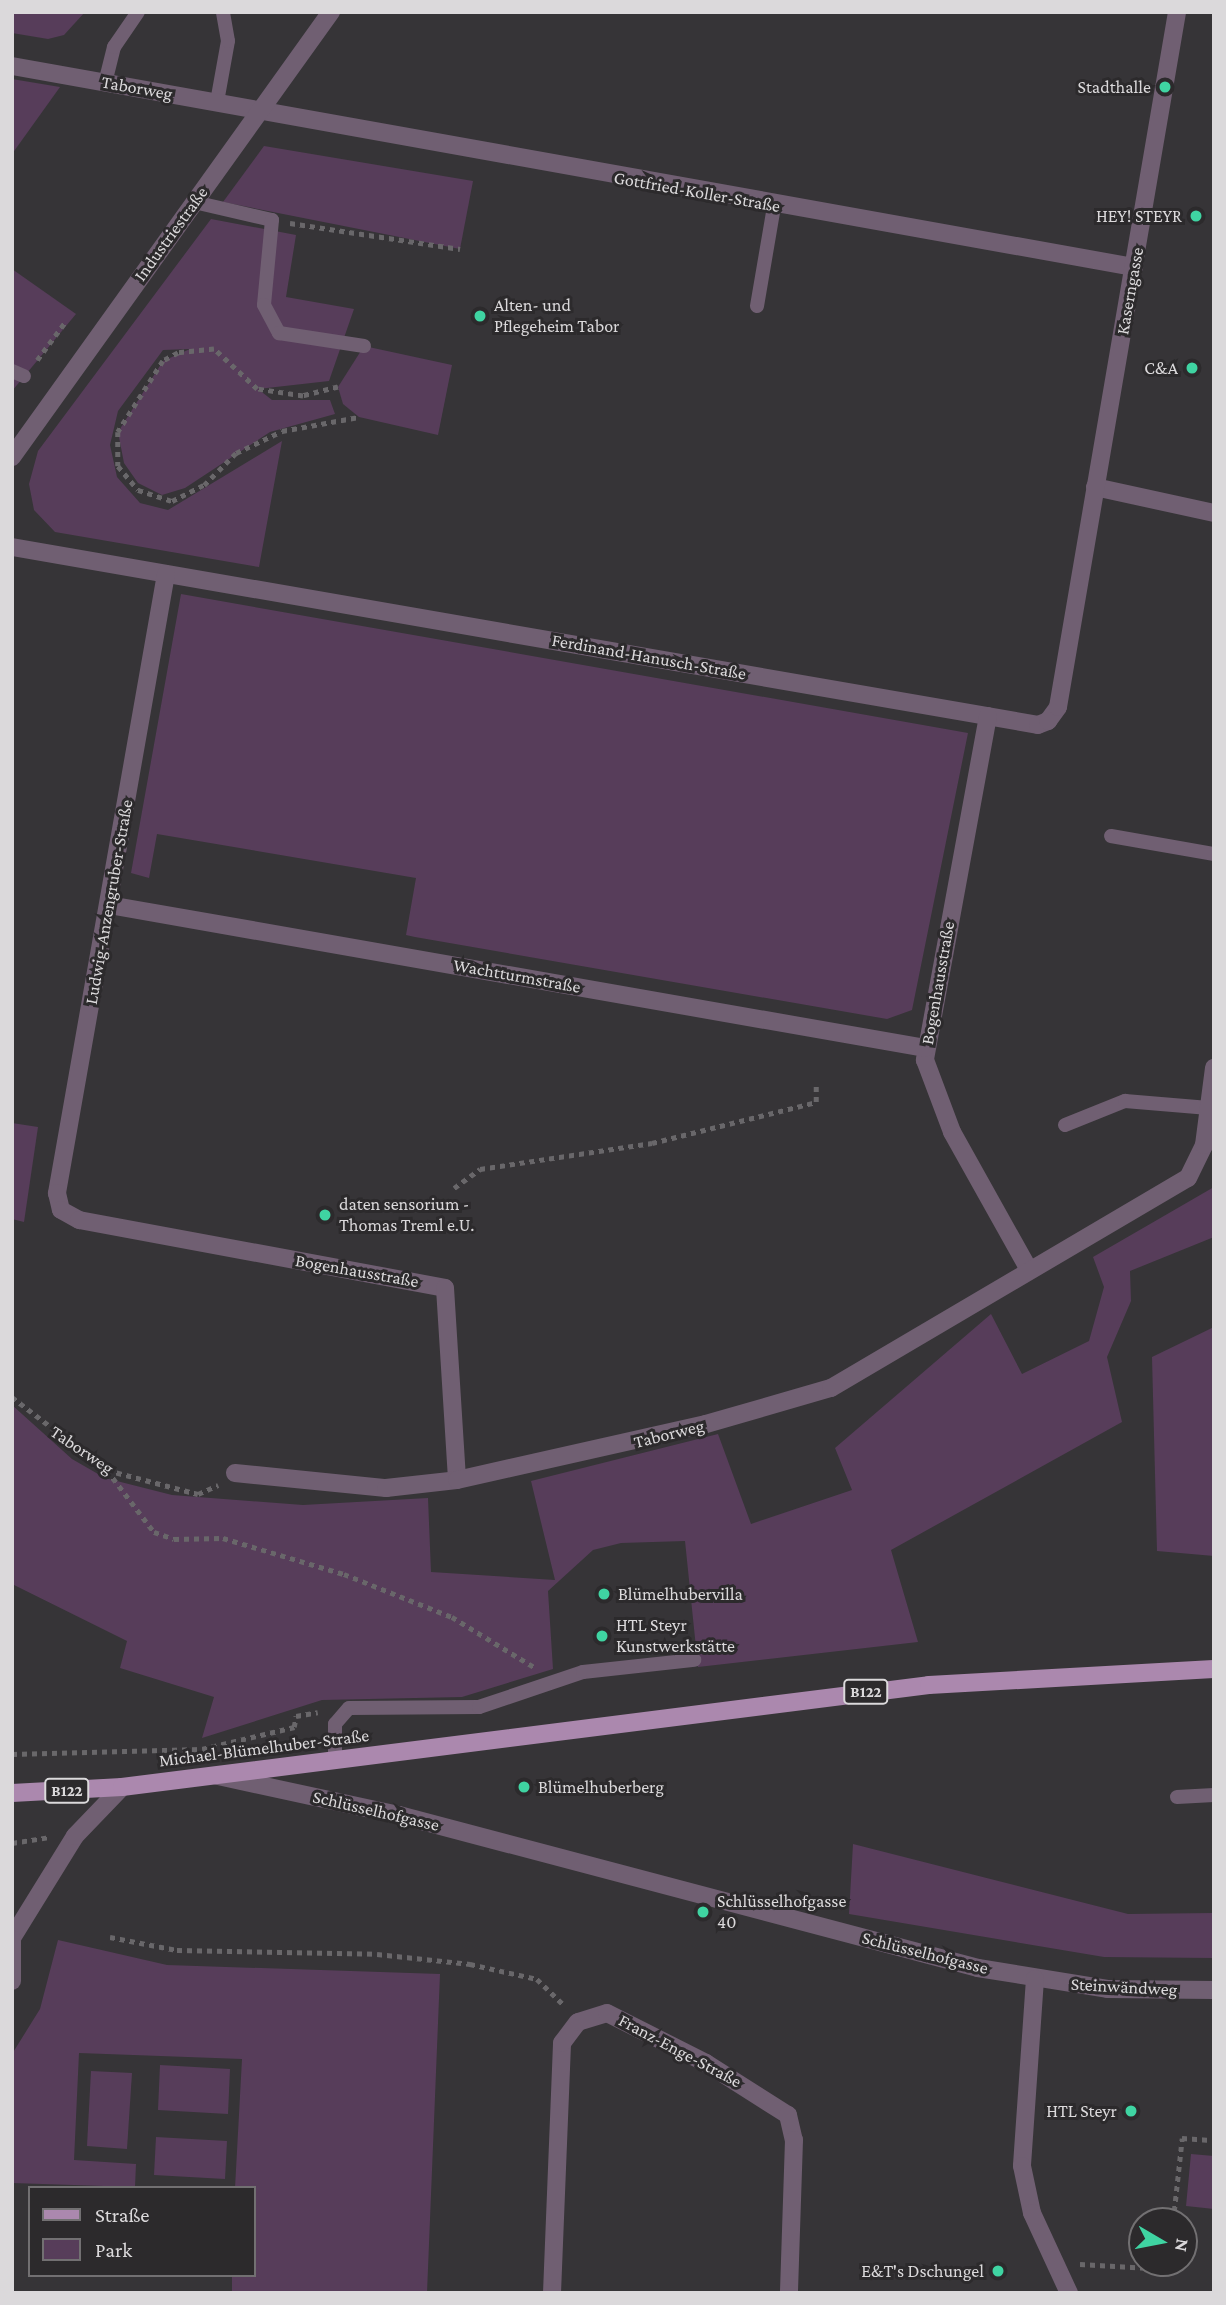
<!DOCTYPE html>
<html>
<head>
<meta charset="utf-8">
<style>
	body { margin:0 }
	#map { position:relative; width:1226px; height:2305px; overflow:hidden; background:#363437; font-family:"Crimson Pro",serif }
	div>[style] { position:absolute }
	.green>* { inset:0; background:#573d5a }
	.path>* { height:4.5px; margin-top:-2.25px; transform-origin:0; background:repeating-linear-gradient(90deg,#69676a 0 5px,transparent 0 10px) }
	.service>* { height:14px; margin:-7px; padding:0 7px; transform-origin:7px; border-radius:7px; background:#705f72 }
	.minor>* { height:18px; margin:-9px; padding:0 9px; transform-origin:9px; border-radius:9px; background:#705f72 }
	.primary>* { height:18px; margin:-9px; padding:0 9px; transform-origin:9px; border-radius:9px; background:#ab88ae }
	.dots>* { width:19px; height:19px; translate:-50% -50%; box-sizing:border-box; border:4px solid #2c2a2c; border-radius:50% }
	span { translate:-50% -50%; white-space:nowrap; text-align:center; line-height:1.15; -webkit-text-stroke:6px #2c2a2c; paint-order:stroke }
	.shield-label span { padding:2px 5px; background:#2c2a2c; border:2px solid; border-radius:5px; -webkit-text-stroke-width:0 }
	.shield-label { font-size:16px; color:#dbd9db; font-weight:700 }
	.poi-label { font-size:18px; color:#dbd9db }
	.right { translate:-100% -50%; text-align:right }
	.left { translate:0 -50%; text-align:left }
	.street-label { font-size:18px; color:#dbd9db }
	.frame { position:absolute; inset:0; border:14px solid #dbd9db; pointer-events:none }
	.legend { position:absolute; left:28px; top:2186px; width:228px; height:91px; box-sizing:border-box; background:#2c2a2c; border:2px solid #727072; margin:0; padding:9px 12px; list-style:none; font-size:21px; color:#dbd9db }
	.legend li { display:flex; align-items:center; gap:14px; height:35px }
	.legend b { width:35px; border:2px solid #727072 }
	.north { position:absolute; left:1128px; top:2207px; width:70px; height:70px; box-sizing:border-box; background:#2c2a2c; border:2px solid #727072; border-radius:50%; rotate:100deg; font-size:19px; font-weight:700; line-height:28px; text-align:center; color:#dbd9db }
	.north::after { content:''; display:block; margin:auto; width:24px; height:32px; background:#3fd4a2; clip-path:polygon(50% 0,100% 100%,50% 72%,0 100%) }
</style>
</head>
<body>
<div id="map">
	<div class="green">
		<i style="clip-path:polygon(12px 12px,85px 12px,64px 35px,48px 39px,12px 33px)"></i>
		<i style="clip-path:polygon(12px 79px,60px 87px,12px 154px)"></i>
		<i style="clip-path:polygon(264px 146px,473px 181px,460px 249px,223px 202px)"></i>
		<i style="clip-path:polygon(211px 219px,296px 235px,286px 297px,354px 309px,329px 381px,258px 389px,272px 400px,330px 400px,335px 414px,270px 432px,185px 488px,162px 495px,138px 483px,124px 463px,118px 432px,163px 361px,190px 349px,163px 350px,118px 411px,110px 445px,117px 477px,140px 503px,168px 510px,282px 441px,259px 567px,55px 532px,34px 510px,29px 484px,38px 451px)"></i>
		<i style="clip-path:polygon(12px 269px,76px 314px,12px 391px)"></i>
		<i style="clip-path:polygon(364px 346px,452px 365px,438px 435px,359px 417px,343px 404px,338px 387px)"></i>
		<i style="clip-path:polygon(181px 594px,968px 733px,912px 1010px,887px 1019px,415px 937px,406px 935px,416px 878px,157px 834px,149px 878px,131px 873px)"></i>
		<i style="clip-path:polygon(12px 1123px,38px 1127px,24px 1222px,12px 1219px)"></i>
		<i style="clip-path:polygon(1214px 1187px,1214px 1237px,1130px 1271px,1131px 1301px,1107px 1357px,1122px 1422px,891px 1550px,918px 1642px,698px 1667px,685px 1541px,621px 1543px,593px 1550px,548px 1591px,553px 1669px,462px 1697px,322px 1700px,202px 1738px,214px 1697px,120px 1668px,127px 1641px,12px 1584px,12px 1405px,72px 1459px,105px 1478px,172px 1495px,303px 1505px,428px 1498px,431px 1572px,555px 1580px,531px 1481px,718px 1434px,751px 1524px,852px 1490px,835px 1448px,991px 1314px,1022px 1374px,1089px 1341px,1104px 1287px,1093px 1257px)"></i>
		<i style="clip-path:polygon(1214px 1327px,1214px 1556px,1157px 1551px,1152px 1357px)"></i>
		<i style="clip-path:polygon(853px 1844px,1128px 1914px,1214px 1913px,1214px 1958px,1104px 1957px,849px 1914px)"></i>
		<i style="clip-path:polygon(58px 1940px,167px 1965px,440px 1974px,427px 2293px,232px 2293px,232px 2275px,254px 2275px,254px 2188px,235px 2188px,242px 2059px,79px 2053px,74px 2160px,136px 2164px,135px 2187px,12px 2183px,12px 2054px,40px 2009px)"></i>
		<i style="clip-path:polygon(160px 2065px,230px 2069px,228px 2114px,158px 2110px)"></i>
		<i style="clip-path:polygon(91px 2071px,132px 2073px,127px 2149px,87px 2146px)"></i>
		<i style="clip-path:polygon(156px 2137px,227px 2141px,225px 2179px,154px 2175px)"></i>
		<i style="clip-path:polygon(1191px 2154px,1214px 2156px,1214px 2209px,1186px 2206px)"></i>
	</div>
	<div class="path">
		<i style="left:290px;top:223px;width:172px;rotate:8.7deg"></i>
		<i style="left:37px;top:360px;width:49px;rotate:-53.4deg"></i>
		<i style="left:338px;top:387px;width:36px;rotate:166deg"></i>
		<i style="left:303px;top:396px;width:47px;rotate:-171.3deg"></i>
		<i style="left:257px;top:389px;width:59px;rotate:-137.1deg"></i>
		<i style="left:214px;top:349px;width:36px;rotate:174deg"></i>
		<i style="left:178px;top:353px;width:17px;rotate:152deg"></i>
		<i style="left:163px;top:361px;width:84px;rotate:122.4deg"></i>
		<i style="left:118px;top:432px;width:34px;rotate:90deg"></i>
		<i style="left:118px;top:466px;width:31px;rotate:50deg"></i>
		<i style="left:138px;top:490px;width:36px;rotate:18deg"></i>
		<i style="left:172px;top:501px;width:36px;rotate:-27deg"></i>
		<i style="left:204px;top:485px;width:45px;rotate:-45deg"></i>
		<i style="left:236px;top:453px;width:51px;rotate:-25.6deg"></i>
		<i style="left:282px;top:431px;width:78px;rotate:-10.3deg"></i>
		<i style="left:454px;top:1188px;width:32px;rotate:-36deg"></i>
		<i style="left:480px;top:1169px;width:174px;rotate:-8.6deg"></i>
		<i style="left:652px;top:1143px;width:169px;rotate:-14deg"></i>
		<i style="left:816px;top:1102px;width:18px;rotate:-90deg"></i>
		<i style="left:12px;top:1397px;width:120px;rotate:37.5deg"></i>
		<i style="left:107px;top:1470px;width:94px;rotate:14.8deg"></i>
		<i style="left:198px;top:1494px;width:22px;rotate:-24deg"></i>
		<i style="left:107px;top:1470px;width:78px;rotate:52.8deg"></i>
		<i style="left:154px;top:1532px;width:21px;rotate:19deg"></i>
		<i style="left:174px;top:1539px;width:49px;rotate:-1.2deg"></i>
		<i style="left:223px;top:1538px;width:126px;rotate:16.6deg"></i>
		<i style="left:344px;top:1574px;width:116px;rotate:21.7deg"></i>
		<i style="left:452px;top:1617px;width:96px;rotate:31.4deg"></i>
		<i style="left:12px;top:1754px;width:190px;rotate:-1.5deg"></i>
		<i style="left:202px;top:1749px;width:95px;rotate:-13.4deg"></i>
		<i style="left:294px;top:1727px;width:11px;rotate:-80deg"></i>
		<i style="left:296px;top:1716px;width:22px;rotate:-10deg"></i>
		<i style="left:12px;top:1843px;width:36px;rotate:-9deg"></i>
		<i style="left:110px;top:1937px;width:68px;rotate:11deg"></i>
		<i style="left:177px;top:1950px;width:200px;rotate:1.1deg"></i>
		<i style="left:377px;top:1954px;width:94px;rotate:6.1deg"></i>
		<i style="left:470px;top:1964px;width:69px;rotate:12.6deg"></i>
		<i style="left:537px;top:1979px;width:37px;rotate:44deg"></i>
		<i style="left:1173px;top:2221px;width:83px;rotate:-83.8deg"></i>
		<i style="left:1182px;top:2138px;width:32px;rotate:4deg"></i>
		<i style="left:1080px;top:2264px;width:87px;rotate:3.3deg"></i>
		<i style="left:1167px;top:2269px;width:6px;rotate:-81deg"></i>
	</div>
	<div class="service">
		<i style="left:105px;top:83px;width:37px;rotate:-76deg"></i>
		<i style="left:114px;top:47px;width:42px;rotate:-55.6deg"></i>
		<i style="left:217px;top:102px;width:62px;rotate:-79.8deg"></i>
		<i style="left:228px;top:41px;width:29px;rotate:-100deg"></i>
		<i style="left:194px;top:202px;width:80px;rotate:13deg"></i>
		<i style="left:272px;top:220px;width:85px;rotate:95.4deg"></i>
		<i style="left:264px;top:305px;width:32px;rotate:62deg"></i>
		<i style="left:279px;top:333px;width:86px;rotate:8.7deg"></i>
		<i style="left:757px;top:306px;width:100px;rotate:-80.3deg"></i>
		<i style="left:12px;top:371px;width:13px;rotate:23deg"></i>
		<i style="left:1111px;top:836px;width:105px;rotate:9.9deg"></i>
		<i style="left:1065px;top:1125px;width:65px;rotate:-21.8deg"></i>
		<i style="left:1125px;top:1101px;width:84px;rotate:4.8deg"></i>
		<i style="left:335px;top:1760px;width:36px;rotate:-90deg"></i>
		<i style="left:335px;top:1724px;width:21px;rotate:-49deg"></i>
		<i style="left:349px;top:1708px;width:130px;rotate:-0.4deg"></i>
		<i style="left:479px;top:1707px;width:110px;rotate:-18.6deg"></i>
		<i style="left:583px;top:1672px;width:112px;rotate:-6.2deg"></i>
		<i style="left:1177px;top:1797px;width:37px;rotate:-3deg"></i>
	</div>
	<div class="minor">
		<i style="left:12px;top:66px;width:1140px;rotate:10.16deg"></i>
		<i style="left:12px;top:457px;width:548px;rotate:-54.37deg"></i>
		<i style="left:1095px;top:487px;width:122px;rotate:12.3deg"></i>
		<i style="left:12px;top:547px;width:1041px;rotate:9.84deg"></i>
		<i style="left:1038px;top:725px;width:11px;rotate:-22deg"></i>
		<i style="left:1048px;top:721px;width:17px;rotate:-54deg"></i>
		<i style="left:1058px;top:707px;width:705px;rotate:-80.28deg"></i>
		<i style="left:166px;top:574px;width:629px;rotate:99.99deg"></i>
		<i style="left:57px;top:1193px;width:17px;rotate:77deg"></i>
		<i style="left:61px;top:1210px;width:21px;rotate:29deg"></i>
		<i style="left:79px;top:1220px;width:372px;rotate:10.5deg"></i>
		<i style="left:445px;top:1288px;width:192px;rotate:86.4deg"></i>
		<i style="left:988px;top:716px;width:350px;rotate:100.4deg"></i>
		<i style="left:925px;top:1060px;width:77px;rotate:69.4deg"></i>
		<i style="left:952px;top:1132px;width:158px;rotate:60.8deg"></i>
		<i style="left:109px;top:905px;width:828px;rotate:9.94deg"></i>
		<i style="left:235px;top:1473px;width:152px;rotate:5.7deg"></i>
		<i style="left:386px;top:1488px;width:71px;rotate:-6.4deg"></i>
		<i style="left:457px;top:1480px;width:255px;rotate:-12.7deg"></i>
		<i style="left:706px;top:1424px;width:130px;rotate:-16.1deg"></i>
		<i style="left:831px;top:1388px;width:414px;rotate:-30.5deg"></i>
		<i style="left:1188px;top:1178px;width:37px;rotate:-64deg"></i>
		<i style="left:1204px;top:1145px;width:78px;rotate:-82.6deg"></i>
		<i style="left:218px;top:1776px;width:185px;rotate:12.2deg"></i>
		<i style="left:399px;top:1815px;width:599px;rotate:14.8deg"></i>
		<i style="left:978px;top:1968px;width:131px;rotate:9.2deg"></i>
		<i style="left:1107px;top:1989px;width:107px;rotate:0.5deg"></i>
		<i style="left:12px;top:1938px;width:120px;rotate:-58.3deg"></i>
		<i style="left:75px;top:1836px;width:68px;rotate:-46.2deg"></i>
		<i style="left:12px;top:1939px;width:42px;rotate:90deg"></i>
		<i style="left:1035px;top:1979px;width:187px;rotate:94deg"></i>
		<i style="left:1022px;top:2166px;width:48px;rotate:78deg"></i>
		<i style="left:1032px;top:2213px;width:88px;rotate:65.2deg"></i>
		<i style="left:552px;top:2293px;width:250px;rotate:-87.7deg"></i>
		<i style="left:562px;top:2043px;width:26px;rotate:-53deg"></i>
		<i style="left:578px;top:2022px;width:30px;rotate:-17deg"></i>
		<i style="left:607px;top:2013px;width:111px;rotate:26.8deg"></i>
		<i style="left:706px;top:2063px;width:97px;rotate:32.4deg"></i>
		<i style="left:788px;top:2115px;width:26px;rotate:77deg"></i>
		<i style="left:794px;top:2140px;width:153px;rotate:91.9deg"></i>
	</div>
	<div class="primary">
		<i style="left:12px;top:1793px;width:110px;rotate:-3.1deg"></i>
		<i style="left:122px;top:1787px;width:813px;rotate:-7.2deg"></i>
		<i style="left:929px;top:1685px;width:285px;rotate:-3.2deg"></i>
	</div>
	<div class="dots">
		<i style="left:1165px;top:87px;background:#3fd4a2"></i>
		<i style="left:1196px;top:216px;background:#3fd4a2"></i>
		<i style="left:480px;top:316px;background:#3fd4a2"></i>
		<i style="left:1192px;top:368px;background:#3fd4a2"></i>
		<i style="left:325px;top:1215px;background:#3fd4a2"></i>
		<i style="left:604px;top:1594px;background:#3fd4a2"></i>
		<i style="left:602px;top:1636px;background:#3fd4a2"></i>
		<i style="left:524px;top:1787px;background:#3fd4a2"></i>
		<i style="left:703px;top:1912px;background:#3fd4a2"></i>
		<i style="left:1131px;top:2111px;background:#3fd4a2"></i>
		<i style="left:998px;top:2271px;background:#3fd4a2"></i>
	</div>
	<div class="shield-label">
		<span style="left:866px;top:1692px">B122</span>
		<span style="left:67px;top:1791px">B122</span>
	</div>
	<div class="poi-label">
		<span class="right" style="left:1151px;top:87px">Stadthalle</span>
		<span class="right" style="left:1182px;top:216px">HEY! STEYR</span>
		<span class="left" style="left:494px;top:316px">Alten- und<br>Pflegeheim Tabor</span>
		<span class="right" style="left:1178px;top:368px">C&amp;A</span>
		<span class="left" style="left:339px;top:1215px">daten sensorium -<br>Thomas Treml e.U.</span>
		<span class="left" style="left:618px;top:1594px">Blümelhubervilla</span>
		<span class="left" style="left:616px;top:1636px">HTL Steyr<br>Kunstwerkstätte</span>
		<span class="left" style="left:538px;top:1787px">Blümelhuberberg</span>
		<span class="left" style="left:717px;top:1912px">Schlüsselhofgasse<br>40</span>
		<span class="right" style="left:1117px;top:2111px">HTL Steyr</span>
		<span class="right" style="left:984px;top:2271px">E&amp;T's Dschungel</span>
	</div>
	<div class="street-label">
		<span style="left:137px;top:88px;rotate:10deg">Taborweg</span>
		<span style="left:697px;top:192px;rotate:10deg">Gottfried-Koller-Straße</span>
		<span style="left:171px;top:234px;rotate:-54deg">Industriestraße</span>
		<span style="left:1130px;top:291px;rotate:-80deg">Kaserngasse</span>
		<span style="left:649px;top:657px;rotate:10deg">Ferdinand-Hanusch-Straße</span>
		<span style="left:109px;top:902px;rotate:-80deg">Ludwig-Anzengruber-Straße</span>
		<span style="left:517px;top:976px;rotate:10deg">Wachtturmstraße</span>
		<span style="left:938px;top:983px;rotate:-80deg">Bogenhausstraße</span>
		<span style="left:357px;top:1271px;rotate:10deg">Bogenhausstraße</span>
		<span style="left:669px;top:1434px;rotate:-14deg">Taborweg</span>
		<span style="left:82px;top:1450px;rotate:34deg">Taborweg</span>
		<span style="left:264px;top:1748px;rotate:-7deg">Michael-Blümelhuber-Straße</span>
		<span style="left:376px;top:1811px;rotate:13deg">Schlüsselhofgasse</span>
		<span style="left:925px;top:1953px;rotate:14deg">Schlüsselhofgasse</span>
		<span style="left:1124px;top:1987px;rotate:3deg">Steinwändweg</span>
		<span style="left:680px;top:2051px;rotate:28deg">Franz-Enge-Straße</span>
	</div>
	<div class="frame"></div>
	<ul class="legend">
	<li><b style="height:9px;background:#ab88ae"></b>Straße</li>
	<li><b style="height:19px;background:#573d5a"></b>Park</li>
	</ul>
	<div class="north">N</div>
</div>
</body>
</html>
